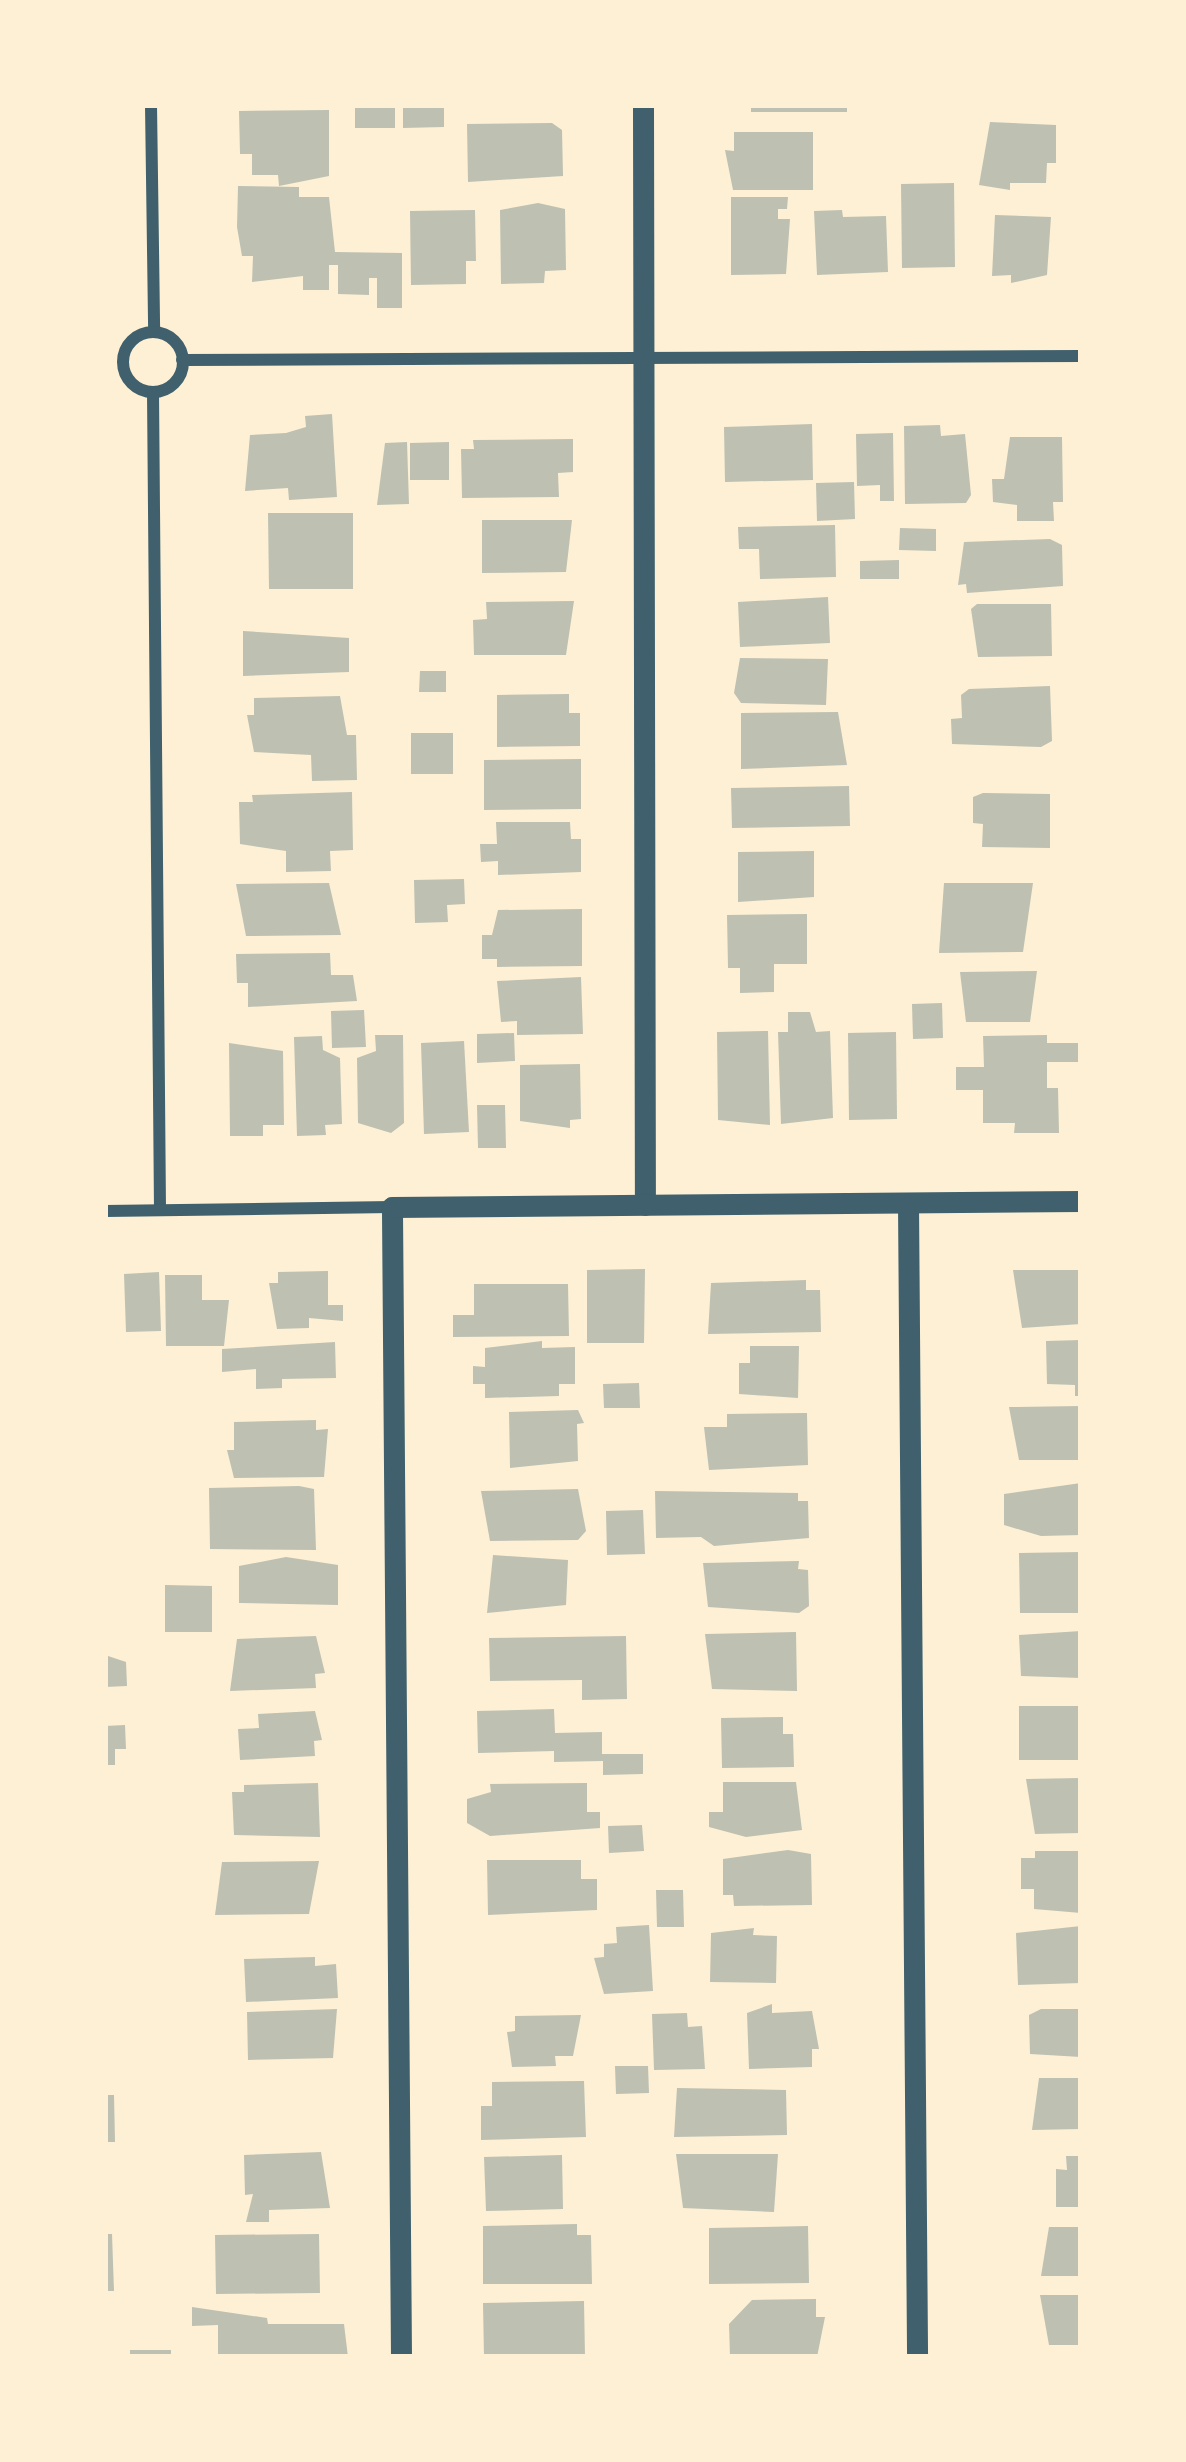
<!DOCTYPE html>
<html>
<head>
<meta charset="utf-8">
<style>
	body { margin:0 }
	#map { position:relative; width:1186px; height:2462px; overflow:hidden; background:#fdf0d5; font-family:Ubuntu,sans-serif }
	div>[style] { position:absolute }
	.building>* { inset:0; background:#bec0b2 }
	.minor>* { height:12px; margin:-6px; padding:0 6px; transform-origin:6px; border-radius:6px; background:#3f606c }
	.minor>.ring { margin:-6px; padding:0; box-sizing:content-box; background:none; border:12px solid #3f606c; border-radius:50% }
	.tertiary>* { height:21px; margin:-10.5px; padding:0 10.5px; transform-origin:10.5px; border-radius:10.5px; background:#3f606c }
	span { translate:-50% -50%; white-space:nowrap; text-align:center; line-height:1.15; -webkit-text-stroke:12px #fdf0d5; paint-order:stroke }
	.frame { position:absolute; inset:0; border:108px solid #fdf0d5; pointer-events:none }
</style>
</head>
<body>
<div id="map">
	<div class="building">
		<i style="clip-path:polygon(355px 105px,395px 105px,395px 128px,355px 128px)"></i>
		<i style="clip-path:polygon(403px 105px,444px 105px,444px 127px,403px 128px)"></i>
		<i style="clip-path:polygon(751px 105px,847px 105px,847px 112px,751px 112px)"></i>
		<i style="clip-path:polygon(329px 110px,329px 176px,279px 186px,278px 175px,252px 175px,252px 154px,240px 154px,239px 111px)"></i>
		<i style="clip-path:polygon(990px 122px,1056px 125px,1056px 163px,1047px 163px,1046px 183px,1010px 183px,1010px 190px,979px 185px)"></i>
		<i style="clip-path:polygon(552px 123px,562px 130px,563px 176px,468px 182px,467px 124px)"></i>
		<i style="clip-path:polygon(734px 132px,813px 132px,813px 190px,733px 190px,725px 150px,734px 151px)"></i>
		<i style="clip-path:polygon(954px 183px,955px 267px,902px 268px,901px 184px)"></i>
		<i style="clip-path:polygon(238px 186px,299px 187px,299px 197px,329px 197px,335px 252px,402px 253px,402px 308px,377px 308px,377px 278px,369px 278px,369px 295px,338px 294px,338px 265px,329px 265px,329px 290px,303px 290px,303px 276px,252px 282px,253px 256px,242px 256px,237px 227px)"></i>
		<i style="clip-path:polygon(731px 197px,788px 197px,787px 209px,778px 209px,778px 219px,790px 219px,786px 274px,731px 275px)"></i>
		<i style="clip-path:polygon(538px 203px,565px 209px,566px 270px,545px 271px,544px 283px,501px 284px,500px 210px)"></i>
		<i style="clip-path:polygon(475px 210px,476px 261px,466px 261px,466px 284px,411px 285px,410px 211px)"></i>
		<i style="clip-path:polygon(842px 210px,843px 217px,886px 216px,888px 272px,817px 275px,814px 211px)"></i>
		<i style="clip-path:polygon(995px 215px,1051px 217px,1047px 275px,1011px 283px,1011px 275px,992px 276px)"></i>
		<i style="clip-path:polygon(332px 414px,337px 497px,289px 500px,288px 488px,245px 491px,250px 435px,286px 433px,306px 427px,305px 416px)"></i>
		<i style="clip-path:polygon(812px 424px,813px 480px,725px 482px,724px 427px)"></i>
		<i style="clip-path:polygon(940px 425px,941px 436px,965px 434px,971px 495px,966px 503px,905px 504px,904px 426px)"></i>
		<i style="clip-path:polygon(893px 433px,894px 501px,880px 501px,880px 485px,857px 486px,856px 434px)"></i>
		<i style="clip-path:polygon(1010px 437px,1062px 437px,1063px 502px,1053px 502px,1054px 521px,1017px 521px,1017px 505px,993px 502px,992px 479px,1004px 479px)"></i>
		<i style="clip-path:polygon(573px 439px,573px 472px,558px 473px,559px 497px,462px 498px,461px 449px,474px 449px,473px 440px)"></i>
		<i style="clip-path:polygon(407px 442px,409px 504px,377px 505px,385px 443px)"></i>
		<i style="clip-path:polygon(449px 442px,449px 480px,410px 480px,410px 443px)"></i>
		<i style="clip-path:polygon(854px 482px,855px 519px,817px 521px,816px 483px)"></i>
		<i style="clip-path:polygon(268px 513px,353px 513px,353px 589px,269px 589px)"></i>
		<i style="clip-path:polygon(482px 520px,572px 520px,566px 572px,482px 573px)"></i>
		<i style="clip-path:polygon(835px 525px,836px 577px,760px 579px,759px 549px,739px 549px,738px 527px)"></i>
		<i style="clip-path:polygon(900px 528px,936px 529px,936px 551px,899px 550px)"></i>
		<i style="clip-path:polygon(1050px 539px,1062px 545px,1063px 586px,967px 593px,966px 584px,958px 585px,964px 542px)"></i>
		<i style="clip-path:polygon(899px 560px,899px 579px,860px 579px,860px 561px)"></i>
		<i style="clip-path:polygon(828px 597px,830px 643px,740px 647px,738px 602px)"></i>
		<i style="clip-path:polygon(574px 601px,566px 655px,474px 655px,473px 620px,487px 619px,486px 602px)"></i>
		<i style="clip-path:polygon(977px 604px,1051px 604px,1052px 656px,978px 657px,971px 609px)"></i>
		<i style="clip-path:polygon(243px 631px,349px 638px,349px 672px,243px 676px)"></i>
		<i style="clip-path:polygon(740px 658px,828px 659px,826px 705px,741px 703px,734px 693px)"></i>
		<i style="clip-path:polygon(420px 671px,446px 671px,446px 692px,419px 692px)"></i>
		<i style="clip-path:polygon(1050px 686px,1052px 741px,1041px 747px,952px 744px,951px 719px,962px 718px,961px 695px,969px 689px)"></i>
		<i style="clip-path:polygon(569px 694px,569px 713px,580px 713px,580px 746px,497px 747px,497px 695px)"></i>
		<i style="clip-path:polygon(340px 696px,347px 735px,356px 735px,357px 780px,312px 781px,311px 755px,254px 752px,247px 715px,254px 715px,254px 698px)"></i>
		<i style="clip-path:polygon(838px 712px,847px 765px,741px 769px,741px 713px)"></i>
		<i style="clip-path:polygon(411px 733px,453px 733px,453px 774px,411px 774px)"></i>
		<i style="clip-path:polygon(581px 759px,581px 809px,484px 810px,484px 760px)"></i>
		<i style="clip-path:polygon(849px 786px,850px 826px,732px 828px,731px 788px)"></i>
		<i style="clip-path:polygon(352px 792px,353px 850px,330px 851px,331px 871px,286px 872px,286px 851px,240px 844px,239px 802px,253px 802px,252px 795px)"></i>
		<i style="clip-path:polygon(983px 793px,1050px 794px,1050px 848px,982px 847px,983px 824px,973px 823px,973px 797px)"></i>
		<i style="clip-path:polygon(496px 822px,570px 822px,571px 839px,581px 839px,581px 872px,498px 875px,498px 861px,481px 862px,480px 844px,497px 844px)"></i>
		<i style="clip-path:polygon(814px 851px,814px 897px,738px 902px,738px 852px)"></i>
		<i style="clip-path:polygon(464px 879px,465px 904px,447px 905px,448px 922px,415px 923px,414px 880px)"></i>
		<i style="clip-path:polygon(329px 883px,341px 935px,246px 936px,236px 884px)"></i>
		<i style="clip-path:polygon(944px 883px,1033px 883px,1023px 952px,939px 953px)"></i>
		<i style="clip-path:polygon(582px 909px,582px 966px,497px 967px,497px 959px,482px 959px,482px 935px,492px 935px,498px 910px)"></i>
		<i style="clip-path:polygon(807px 914px,807px 964px,774px 964px,774px 992px,740px 993px,740px 968px,728px 968px,727px 915px)"></i>
		<i style="clip-path:polygon(330px 953px,331px 975px,353px 975px,357px 1001px,248px 1007px,248px 983px,237px 983px,236px 954px)"></i>
		<i style="clip-path:polygon(1037px 971px,1030px 1022px,966px 1022px,960px 972px)"></i>
		<i style="clip-path:polygon(581px 977px,583px 1034px,517px 1035px,517px 1021px,501px 1022px,497px 981px)"></i>
		<i style="clip-path:polygon(942px 1003px,943px 1038px,913px 1039px,912px 1004px)"></i>
		<i style="clip-path:polygon(364px 1010px,366px 1047px,332px 1048px,331px 1011px)"></i>
		<i style="clip-path:polygon(788px 1012px,810px 1012px,816px 1032px,830px 1031px,833px 1118px,781px 1124px,778px 1032px,788px 1032px)"></i>
		<i style="clip-path:polygon(768px 1031px,770px 1125px,718px 1120px,717px 1032px)"></i>
		<i style="clip-path:polygon(896px 1032px,897px 1119px,849px 1120px,848px 1033px)"></i>
		<i style="clip-path:polygon(514px 1033px,515px 1061px,477px 1063px,477px 1034px)"></i>
		<i style="clip-path:polygon(375px 1035px,403px 1035px,404px 1123px,391px 1133px,358px 1123px,357px 1058px,376px 1051px)"></i>
		<i style="clip-path:polygon(1047px 1035px,1047px 1043px,1079px 1043px,1079px 1062px,1047px 1062px,1047px 1088px,1058px 1088px,1059px 1133px,1014px 1133px,1015px 1123px,983px 1123px,983px 1090px,956px 1090px,956px 1067px,984px 1067px,983px 1036px)"></i>
		<i style="clip-path:polygon(322px 1036px,323px 1050px,340px 1058px,342px 1124px,325px 1125px,326px 1135px,297px 1136px,294px 1037px)"></i>
		<i style="clip-path:polygon(464px 1041px,469px 1132px,424px 1134px,421px 1043px)"></i>
		<i style="clip-path:polygon(229px 1043px,283px 1051px,284px 1125px,263px 1125px,263px 1136px,230px 1136px)"></i>
		<i style="clip-path:polygon(580px 1064px,581px 1119px,570px 1120px,570px 1128px,520px 1121px,520px 1065px)"></i>
		<i style="clip-path:polygon(477px 1105px,505px 1105px,506px 1148px,478px 1148px)"></i>
		<i style="clip-path:polygon(645px 1269px,644px 1343px,587px 1343px,587px 1270px)"></i>
		<i style="clip-path:polygon(1013px 1270px,1081px 1270px,1081px 1324px,1022px 1328px)"></i>
		<i style="clip-path:polygon(328px 1271px,328px 1305px,343px 1305px,343px 1321px,309px 1318px,309px 1328px,277px 1329px,269px 1283px,278px 1283px,278px 1272px)"></i>
		<i style="clip-path:polygon(159px 1272px,161px 1331px,126px 1332px,124px 1274px)"></i>
		<i style="clip-path:polygon(165px 1275px,202px 1275px,202px 1300px,229px 1300px,224px 1346px,166px 1346px)"></i>
		<i style="clip-path:polygon(806px 1280px,806px 1290px,820px 1290px,821px 1332px,708px 1334px,711px 1283px)"></i>
		<i style="clip-path:polygon(474px 1284px,568px 1284px,569px 1336px,453px 1337px,453px 1315px,474px 1315px)"></i>
		<i style="clip-path:polygon(1081px 1340px,1081px 1396px,1075px 1396px,1075px 1385px,1047px 1384px,1046px 1341px)"></i>
		<i style="clip-path:polygon(542px 1341px,542px 1348px,575px 1347px,575px 1384px,559px 1384px,559px 1396px,485px 1398px,485px 1384px,473px 1384px,473px 1366px,485px 1367px,485px 1348px)"></i>
		<i style="clip-path:polygon(335px 1342px,336px 1378px,282px 1379px,282px 1388px,256px 1389px,256px 1369px,222px 1372px,222px 1349px)"></i>
		<i style="clip-path:polygon(750px 1346px,799px 1346px,798px 1398px,739px 1394px,739px 1363px,750px 1363px)"></i>
		<i style="clip-path:polygon(639px 1383px,640px 1408px,604px 1408px,603px 1384px)"></i>
		<i style="clip-path:polygon(1081px 1406px,1081px 1460px,1019px 1460px,1009px 1407px)"></i>
		<i style="clip-path:polygon(578px 1410px,584px 1423px,577px 1424px,578px 1461px,510px 1468px,509px 1412px)"></i>
		<i style="clip-path:polygon(807px 1413px,808px 1465px,709px 1470px,704px 1427px,727px 1427px,727px 1414px)"></i>
		<i style="clip-path:polygon(316px 1420px,316px 1430px,328px 1429px,324px 1477px,234px 1478px,227px 1450px,234px 1450px,234px 1422px)"></i>
		<i style="clip-path:polygon(1081px 1483px,1081px 1535px,1041px 1536px,1004px 1525px,1004px 1494px)"></i>
		<i style="clip-path:polygon(299px 1486px,314px 1489px,316px 1550px,210px 1549px,209px 1488px)"></i>
		<i style="clip-path:polygon(578px 1489px,586px 1531px,578px 1540px,490px 1541px,481px 1491px)"></i>
		<i style="clip-path:polygon(655px 1491px,798px 1493px,798px 1501px,808px 1501px,809px 1538px,714px 1546px,701px 1537px,656px 1538px)"></i>
		<i style="clip-path:polygon(643px 1510px,645px 1554px,607px 1555px,606px 1511px)"></i>
		<i style="clip-path:polygon(1081px 1552px,1081px 1613px,1020px 1613px,1019px 1553px)"></i>
		<i style="clip-path:polygon(493px 1555px,568px 1560px,566px 1605px,487px 1613px)"></i>
		<i style="clip-path:polygon(286px 1557px,338px 1565px,338px 1605px,239px 1603px,239px 1566px)"></i>
		<i style="clip-path:polygon(799px 1561px,798px 1569px,808px 1570px,809px 1606px,799px 1613px,708px 1607px,703px 1563px)"></i>
		<i style="clip-path:polygon(165px 1585px,212px 1586px,212px 1632px,165px 1632px)"></i>
		<i style="clip-path:polygon(1081px 1631px,1081px 1678px,1021px 1676px,1019px 1635px)"></i>
		<i style="clip-path:polygon(796px 1632px,797px 1691px,712px 1689px,705px 1634px)"></i>
		<i style="clip-path:polygon(316px 1636px,325px 1673px,315px 1674px,316px 1688px,230px 1691px,237px 1639px)"></i>
		<i style="clip-path:polygon(626px 1636px,627px 1699px,582px 1700px,582px 1680px,490px 1681px,489px 1638px)"></i>
		<i style="clip-path:polygon(105px 1655px,126px 1662px,127px 1686px,105px 1687px)"></i>
		<i style="clip-path:polygon(1019px 1706px,1081px 1706px,1081px 1760px,1019px 1760px)"></i>
		<i style="clip-path:polygon(554px 1709px,555px 1733px,602px 1732px,602px 1754px,643px 1754px,643px 1774px,603px 1775px,603px 1761px,554px 1762px,554px 1751px,478px 1753px,477px 1711px)"></i>
		<i style="clip-path:polygon(315px 1711px,322px 1740px,314px 1741px,315px 1756px,240px 1760px,238px 1729px,259px 1728px,258px 1714px)"></i>
		<i style="clip-path:polygon(783px 1717px,783px 1734px,793px 1734px,794px 1767px,722px 1768px,721px 1718px)"></i>
		<i style="clip-path:polygon(125px 1725px,126px 1749px,115px 1749px,115px 1765px,105px 1765px,105px 1726px)"></i>
		<i style="clip-path:polygon(1081px 1778px,1081px 1833px,1035px 1834px,1026px 1779px)"></i>
		<i style="clip-path:polygon(723px 1782px,796px 1782px,802px 1830px,746px 1837px,709px 1827px,709px 1812px,723px 1812px)"></i>
		<i style="clip-path:polygon(318px 1783px,320px 1837px,234px 1835px,232px 1792px,244px 1792px,244px 1785px)"></i>
		<i style="clip-path:polygon(587px 1783px,587px 1812px,600px 1812px,600px 1828px,490px 1836px,467px 1823px,467px 1799px,491px 1792px,490px 1784px)"></i>
		<i style="clip-path:polygon(642px 1825px,644px 1851px,609px 1853px,608px 1826px)"></i>
		<i style="clip-path:polygon(788px 1850px,811px 1854px,812px 1905px,734px 1906px,733px 1895px,723px 1895px,723px 1859px)"></i>
		<i style="clip-path:polygon(1035px 1851px,1081px 1851px,1081px 1913px,1034px 1909px,1034px 1889px,1021px 1889px,1021px 1858px,1035px 1858px)"></i>
		<i style="clip-path:polygon(487px 1860px,581px 1860px,581px 1879px,597px 1879px,597px 1910px,488px 1915px)"></i>
		<i style="clip-path:polygon(319px 1861px,309px 1914px,215px 1915px,222px 1862px)"></i>
		<i style="clip-path:polygon(656px 1890px,683px 1890px,684px 1927px,657px 1927px)"></i>
		<i style="clip-path:polygon(649px 1925px,653px 1991px,604px 1994px,594px 1958px,604px 1957px,604px 1944px,617px 1943px,616px 1927px)"></i>
		<i style="clip-path:polygon(1081px 1926px,1081px 1983px,1018px 1985px,1016px 1933px)"></i>
		<i style="clip-path:polygon(754px 1928px,753px 1935px,777px 1936px,776px 1983px,710px 1982px,711px 1933px)"></i>
		<i style="clip-path:polygon(315px 1957px,315px 1966px,336px 1964px,338px 1998px,246px 2002px,244px 1959px)"></i>
		<i style="clip-path:polygon(772px 2004px,772px 2013px,812px 2011px,819px 2049px,812px 2049px,812px 2067px,749px 2069px,747px 2013px)"></i>
		<i style="clip-path:polygon(337px 2009px,333px 2058px,248px 2060px,247px 2012px)"></i>
		<i style="clip-path:polygon(1041px 2009px,1081px 2009px,1081px 2057px,1030px 2054px,1029px 2015px)"></i>
		<i style="clip-path:polygon(687px 2013px,688px 2027px,702px 2026px,705px 2069px,654px 2070px,652px 2014px)"></i>
		<i style="clip-path:polygon(581px 2015px,573px 2056px,555px 2056px,556px 2066px,512px 2067px,507px 2032px,515px 2031px,515px 2016px)"></i>
		<i style="clip-path:polygon(615px 2066px,648px 2066px,649px 2093px,616px 2094px)"></i>
		<i style="clip-path:polygon(1039px 2078px,1081px 2078px,1081px 2129px,1032px 2130px)"></i>
		<i style="clip-path:polygon(584px 2081px,586px 2137px,481px 2140px,481px 2106px,492px 2106px,492px 2082px)"></i>
		<i style="clip-path:polygon(677px 2088px,786px 2090px,787px 2135px,674px 2137px)"></i>
		<i style="clip-path:polygon(105px 2095px,114px 2095px,115px 2142px,105px 2142px)"></i>
		<i style="clip-path:polygon(321px 2152px,330px 2208px,269px 2210px,269px 2222px,246px 2222px,253px 2194px,245px 2195px,244px 2155px)"></i>
		<i style="clip-path:polygon(676px 2154px,778px 2154px,774px 2212px,683px 2208px)"></i>
		<i style="clip-path:polygon(562px 2155px,563px 2209px,486px 2211px,484px 2157px)"></i>
		<i style="clip-path:polygon(1066px 2156px,1081px 2156px,1081px 2207px,1056px 2207px,1056px 2169px,1067px 2170px)"></i>
		<i style="clip-path:polygon(577px 2224px,577px 2235px,591px 2235px,592px 2284px,483px 2284px,483px 2226px)"></i>
		<i style="clip-path:polygon(808px 2226px,809px 2283px,709px 2284px,709px 2228px)"></i>
		<i style="clip-path:polygon(1049px 2227px,1081px 2227px,1081px 2276px,1041px 2276px)"></i>
		<i style="clip-path:polygon(105px 2234px,112px 2234px,114px 2291px,105px 2291px)"></i>
		<i style="clip-path:polygon(319px 2234px,320px 2293px,216px 2294px,215px 2235px)"></i>
		<i style="clip-path:polygon(1040px 2295px,1081px 2295px,1081px 2345px,1049px 2345px)"></i>
		<i style="clip-path:polygon(816px 2299px,816px 2317px,825px 2317px,817px 2357px,730px 2357px,729px 2324px,752px 2300px)"></i>
		<i style="clip-path:polygon(584px 2301px,585px 2357px,484px 2357px,483px 2303px)"></i>
		<i style="clip-path:polygon(192px 2307px,267px 2318px,268px 2324px,344px 2324px,348px 2357px,218px 2356px,218px 2325px,192px 2326px)"></i>
		<i style="clip-path:polygon(130px 2350px,171px 2350px,171px 2357px,130px 2357px)"></i>
	</div>
	<div class="minor">
		<i style="left:151px;top:105px;width:227px;rotate:89.2deg"></i>
		<i class="ring" style="left:123px;top:332px;width:48px;height:48px"></i>
		<i style="left:182px;top:360px;width:899px;rotate:-0.25deg"></i>
		<i style="left:153px;top:392px;width:818px;rotate:89.51deg"></i>
		<i style="left:105px;top:1211px;width:287px;rotate:-0.8deg"></i>
	</div>
	<div class="tertiary">
		<i style="left:643px;top:105px;width:1100px;rotate:89.9deg"></i>
		<i style="left:908px;top:1203px;width:1154px;rotate:89.55deg"></i>
		<i style="left:401px;top:2357px;width:1150px;rotate:-90.45deg"></i>
		<i style="left:392px;top:1207px;width:689px;rotate:-0.5deg"></i>
	</div>
	<div class="frame"></div>
</div>
</body>
</html>
